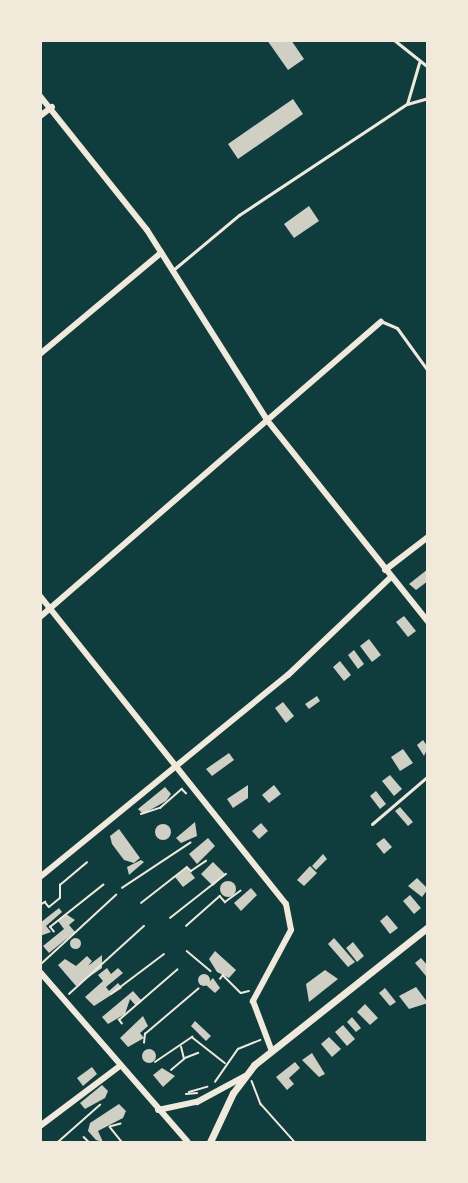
<!DOCTYPE html>
<html>
<head>
<meta charset="utf-8">
<style>
	body { margin:0 }
	#map { position:relative; width:468px; height:1183px; overflow:hidden; background:#0f3d3e; font-family:Rubik,sans-serif }
	div>[style] { position:absolute }
	.building>* { inset:0; background:#cfcfc3 }
	.round { border-radius:50% }
	.path>* { height:1.5px; margin:-0.75px; padding:0 0.75px; transform-origin:0.75px; border-radius:0.75px; background:#f1e9da }
	.service>* { height:3px; margin:-1.5px; padding:0 1.5px; transform-origin:1.5px; border-radius:1.5px; background:#f1e9da }
	.minor>* { height:6px; margin:-3px; padding:0 3px; transform-origin:3px; border-radius:3px; background:#f1e9da }
	.tertiary>* { height:7px; margin:-3.5px; padding:0 3.5px; transform-origin:3.5px; border-radius:3.5px; background:#f1e9da }
	span { translate:-50% -50%; white-space:nowrap; text-align:center; line-height:1.15; -webkit-text-stroke:5px #f1e9da; paint-order:stroke }
	.frame { position:absolute; inset:0; border:42px solid #f1e9da; pointer-events:none }
</style>
</head>
<body>
<div id="map">
	<div class="building">
		<i style="clip-path:polygon(267px 40px,291px 40px,304px 59px,288px 70px)"></i>
		<i style="clip-path:polygon(293px 99px,303px 114px,238px 159px,228px 144px)"></i>
		<i style="clip-path:polygon(309px 206px,319px 221px,294px 238px,284px 224px)"></i>
		<i style="clip-path:polygon(428px 569px,428px 581px,416px 590px,409px 584px)"></i>
		<i style="clip-path:polygon(404px 616px,416px 631px,408px 637px,396px 622px)"></i>
		<i style="clip-path:polygon(369px 639px,381px 655px,372px 662px,360px 646px)"></i>
		<i style="clip-path:polygon(354px 650px,364px 664px,358px 669px,348px 655px)"></i>
		<i style="clip-path:polygon(340px 661px,351px 675px,344px 681px,333px 667px)"></i>
		<i style="clip-path:polygon(317px 696px,320px 701px,309px 709px,305px 704px)"></i>
		<i style="clip-path:polygon(283px 702px,294px 716px,286px 723px,275px 708px)"></i>
		<i style="clip-path:polygon(423px 740px,428px 747px,424px 756px,417px 745px)"></i>
		<i style="clip-path:polygon(403px 749px,413px 763px,400px 771px,391px 757px)"></i>
		<i style="clip-path:polygon(229px 753px,234px 760px,212px 776px,206px 769px)"></i>
		<i style="clip-path:polygon(390px 775px,402px 789px,394px 796px,382px 781px)"></i>
		<i style="clip-path:polygon(248px 785px,248px 798px,233px 808px,227px 799px)"></i>
		<i style="clip-path:polygon(274px 785px,281px 794px,269px 803px,262px 795px)"></i>
		<i style="clip-path:polygon(165px 787px,171px 794px,166px 801px,143px 814px,138px 809px)"></i>
		<i style="clip-path:polygon(376px 791px,386px 804px,380px 809px,370px 796px)"></i>
		<i style="clip-path:polygon(400px 807px,413px 822px,408px 826px,395px 811px)"></i>
		<i style="clip-path:polygon(195px 822px,197px 836px,181px 843px,176px 838px)"></i>
		<i style="clip-path:polygon(261px 823px,268px 831px,259px 839px,252px 831px)"></i>
		<i class="round" style="left:155px;top:824px;width:16px;height:16px"></i>
		<i style="clip-path:polygon(119px 829px,140px 858px,134px 863px,124px 860px,112px 844px,110px 836px)"></i>
		<i style="clip-path:polygon(208px 838px,215px 846px,197px 864px,189px 854px)"></i>
		<i style="clip-path:polygon(384px 838px,392px 847px,384px 854px,376px 844px)"></i>
		<i style="clip-path:polygon(323px 854px,327px 859px,316px 870px,312px 866px)"></i>
		<i style="clip-path:polygon(141px 860px,144px 862px,129px 875px,127px 867px)"></i>
		<i style="clip-path:polygon(213px 862px,225px 874px,213px 886px,201px 874px)"></i>
		<i style="clip-path:polygon(310px 866px,317px 873px,304px 886px,297px 880px)"></i>
		<i style="clip-path:polygon(187px 868px,195px 878px,183px 887px,175px 877px)"></i>
		<i style="clip-path:polygon(417px 878px,428px 889px,422px 897px,408px 886px)"></i>
		<i class="round" style="left:220px;top:881px;width:16px;height:16px"></i>
		<i style="clip-path:polygon(251px 888px,257px 895px,241px 911px,234px 903px)"></i>
		<i style="clip-path:polygon(410px 895px,421px 908px,414px 914px,403px 901px)"></i>
		<i style="clip-path:polygon(59px 908px,62px 912px,46px 926px,51px 932px,40px 936px,40px 923px)"></i>
		<i style="clip-path:polygon(66px 914px,75px 920px,69px 925px,75px 932px,49px 953px,43px 946px,64px 929px,58px 921px)"></i>
		<i style="clip-path:polygon(387px 915px,398px 928px,390px 934px,380px 921px)"></i>
		<i class="round" style="left:69.5px;top:937.5px;width:11px;height:11px"></i>
		<i style="clip-path:polygon(334px 938px,355px 962px,348px 967px,328px 944px)"></i>
		<i style="clip-path:polygon(353px 942px,364px 956px,357px 962px,346px 948px)"></i>
		<i style="clip-path:polygon(215px 951px,236px 970px,229px 978px,217px 972px,209px 959px)"></i>
		<i style="clip-path:polygon(102px 955px,102px 968px,76px 986px,58px 965px,65px 959px,76px 966px,87px 956px,92px 961px,88px 966px)"></i>
		<i style="clip-path:polygon(421px 958px,428px 966px,426px 976px,415px 963px)"></i>
		<i style="clip-path:polygon(107px 968px,111px 974px,118px 968px,123px 973px,106px 987px,109px 991px,118px 983px,122px 988px,94px 1006px,85px 997px,103px 981px,98px 975px)"></i>
		<i style="clip-path:polygon(325px 970px,338px 979px,309px 1002px,306px 984px)"></i>
		<i class="round" style="left:198px;top:974px;width:12px;height:12px"></i>
		<i style="clip-path:polygon(213px 978px,220px 988px,215px 993px,206px 985px)"></i>
		<i style="clip-path:polygon(416px 987px,428px 1003px,409px 1009px,399px 996px)"></i>
		<i style="clip-path:polygon(385px 988px,396px 1002px,390px 1006px,379px 993px)"></i>
		<i style="clip-path:polygon(133px 991px,142px 1001px,136px 1006px,130px 999px,125px 1014px,108px 1024px,102px 1017px)"></i>
		<i style="clip-path:polygon(365px 1004px,378px 1018px,370px 1025px,357px 1012px)"></i>
		<i style="clip-path:polygon(143px 1016px,148px 1026px,140px 1033px,144px 1038px,128px 1047px,120px 1038px)"></i>
		<i style="clip-path:polygon(352px 1017px,361px 1028px,356px 1032px,347px 1022px)"></i>
		<i style="clip-path:polygon(195px 1021px,211px 1036px,206px 1041px,191px 1026px)"></i>
		<i style="clip-path:polygon(343px 1025px,355px 1039px,347px 1046px,335px 1032px)"></i>
		<i style="clip-path:polygon(329px 1037px,341px 1049px,332px 1057px,321px 1044px)"></i>
		<i class="round" style="left:142px;top:1049px;width:14px;height:14px"></i>
		<i style="clip-path:polygon(312px 1053px,325px 1074px,319px 1077px,302px 1060px)"></i>
		<i style="clip-path:polygon(295px 1062px,300px 1068px,289px 1078px,294px 1084px,287px 1090px,276px 1077px)"></i>
		<i style="clip-path:polygon(92px 1067px,97px 1074px,83px 1086px,77px 1078px)"></i>
		<i style="clip-path:polygon(162px 1068px,175px 1076px,163px 1087px,153px 1075px)"></i>
		<i style="clip-path:polygon(102px 1085px,108px 1091px,105px 1098px,85px 1109px,80px 1103px)"></i>
		<i style="clip-path:polygon(119px 1104px,126px 1111px,123px 1118px,98px 1131px,103px 1142px,96px 1140px,88px 1131px,90px 1123px)"></i>
	</div>
	<div class="path">
		<i style="left:141px;top:814px;width:20px;rotate:-18deg"></i>
		<i style="left:160px;top:808px;width:29px;rotate:-41deg"></i>
		<i style="left:182px;top:789px;width:6px;rotate:45deg"></i>
		<i style="left:122px;top:888px;width:82px;rotate:-33.5deg"></i>
		<i style="left:141px;top:903px;width:58px;rotate:-38deg"></i>
		<i style="left:187px;top:867px;width:6px;rotate:45deg"></i>
		<i style="left:191px;top:871px;width:18px;rotate:-34deg"></i>
		<i style="left:40px;top:905px;width:6px;rotate:-31deg"></i>
		<i style="left:45px;top:902px;width:6px;rotate:51deg"></i>
		<i style="left:49px;top:907px;width:14px;rotate:-39deg"></i>
		<i style="left:60px;top:898px;width:13px;rotate:-90deg"></i>
		<i style="left:60px;top:885px;width:35px;rotate:-40deg"></i>
		<i style="left:170px;top:918px;width:71px;rotate:-38.2deg"></i>
		<i style="left:186px;top:926px;width:45px;rotate:-41.4deg"></i>
		<i style="left:220px;top:896px;width:8px;rotate:50deg"></i>
		<i style="left:225px;top:902px;width:19px;rotate:-36deg"></i>
		<i style="left:54px;top:932px;width:6px;rotate:-129deg"></i>
		<i style="left:50px;top:927px;width:68px;rotate:-38.4deg"></i>
		<i style="left:187px;top:951px;width:31px;rotate:40deg"></i>
		<i style="left:41px;top:964px;width:102px;rotate:-42.6deg"></i>
		<i style="left:220px;top:979px;width:5px;rotate:-53deg"></i>
		<i style="left:223px;top:975px;width:25px;rotate:45deg"></i>
		<i style="left:241px;top:993px;width:8px;rotate:-14deg"></i>
		<i style="left:69px;top:994px;width:101px;rotate:-42.2deg"></i>
		<i style="left:111px;top:994px;width:66px;rotate:-37deg"></i>
		<i style="left:122px;top:1024px;width:5px;rotate:-127deg"></i>
		<i style="left:119px;top:1020px;width:77px;rotate:-40.8deg"></i>
		<i style="left:144px;top:1043px;width:9px;rotate:-84deg"></i>
		<i style="left:145px;top:1034px;width:70px;rotate:-40.3deg"></i>
		<i style="left:185px;top:1058px;width:14px;rotate:-21deg"></i>
		<i style="left:155px;top:1062px;width:45px;rotate:-34deg"></i>
		<i style="left:192px;top:1037px;width:42px;rotate:38.2deg"></i>
		<i style="left:171px;top:1070px;width:17px;rotate:-40deg"></i>
		<i style="left:184px;top:1059px;width:12px;rotate:-104deg"></i>
		<i style="left:252px;top:1081px;width:25px;rotate:69deg"></i>
		<i style="left:261px;top:1104px;width:51px;rotate:48.2deg"></i>
		<i style="left:215px;top:1082px;width:40px;rotate:-55.1deg"></i>
		<i style="left:238px;top:1049px;width:24px;rotate:-22deg"></i>
		<i style="left:189px;top:1092px;width:19px;rotate:-16deg"></i>
		<i style="left:186px;top:1094px;width:11px;rotate:-5deg"></i>
		<i style="left:121px;top:1124px;width:11px;rotate:165deg"></i>
		<i style="left:110px;top:1127px;width:19px;rotate:51deg"></i>
		<i style="left:84px;top:1137px;width:7px;rotate:45deg"></i>
		<i style="left:58px;top:1142px;width:56px;rotate:-41.4deg"></i>
	</div>
	<div class="service">
		<i style="left:394px;top:40px;width:43px;rotate:38.5deg"></i>
		<i style="left:407px;top:104px;width:22px;rotate:-16deg"></i>
		<i style="left:173px;top:270px;width:86px;rotate:-39.8deg"></i>
		<i style="left:239px;top:215px;width:201px;rotate:-33.5deg"></i>
		<i style="left:407px;top:104px;width:43px;rotate:-73.7deg"></i>
		<i style="left:383px;top:322px;width:15px;rotate:23deg"></i>
		<i style="left:397px;top:328px;width:53px;rotate:54.2deg"></i>
		<i style="left:372px;top:824px;width:74px;rotate:-40.6deg"></i>
	</div>
	<div class="minor">
		<i style="left:40px;top:96px;width:171px;rotate:51.4deg"></i>
		<i style="left:147px;top:230px;width:225px;rotate:57.7deg"></i>
		<i style="left:267px;top:420px;width:258px;rotate:51.4deg"></i>
		<i style="left:40px;top:116px;width:15px;rotate:-37deg"></i>
		<i style="left:40px;top:354px;width:158px;rotate:-39.9deg"></i>
		<i style="left:385px;top:570px;width:54px;rotate:-37.5deg"></i>
		<i style="left:40px;top:596px;width:394px;rotate:51.4deg"></i>
		<i style="left:286px;top:904px;width:26px;rotate:79deg"></i>
		<i style="left:291px;top:930px;width:81px;rotate:118.2deg"></i>
		<i style="left:253px;top:1001px;width:51px;rotate:69.4deg"></i>
		<i style="left:40px;top:617px;width:451px;rotate:-40.9deg"></i>
		<i style="left:40px;top:877px;width:320px;rotate:-39.2deg"></i>
		<i style="left:288px;top:675px;width:142px;rotate:-43.6deg"></i>
		<i style="left:40px;top:972px;width:225px;rotate:49deg"></i>
		<i style="left:158px;top:1110px;width:40px;rotate:-12deg"></i>
		<i style="left:197px;top:1102px;width:55px;rotate:-28.4deg"></i>
		<i style="left:40px;top:1126px;width:100px;rotate:-36.9deg"></i>
	</div>
	<div class="tertiary">
		<i style="left:210px;top:1142px;width:54px;rotate:-64.9deg"></i>
		<i style="left:233px;top:1093px;width:35px;rotate:-53deg"></i>
		<i style="left:254px;top:1065px;width:222px;rotate:-38.4deg"></i>
	</div>
	<div class="frame"></div>
</div>
</body>
</html>
